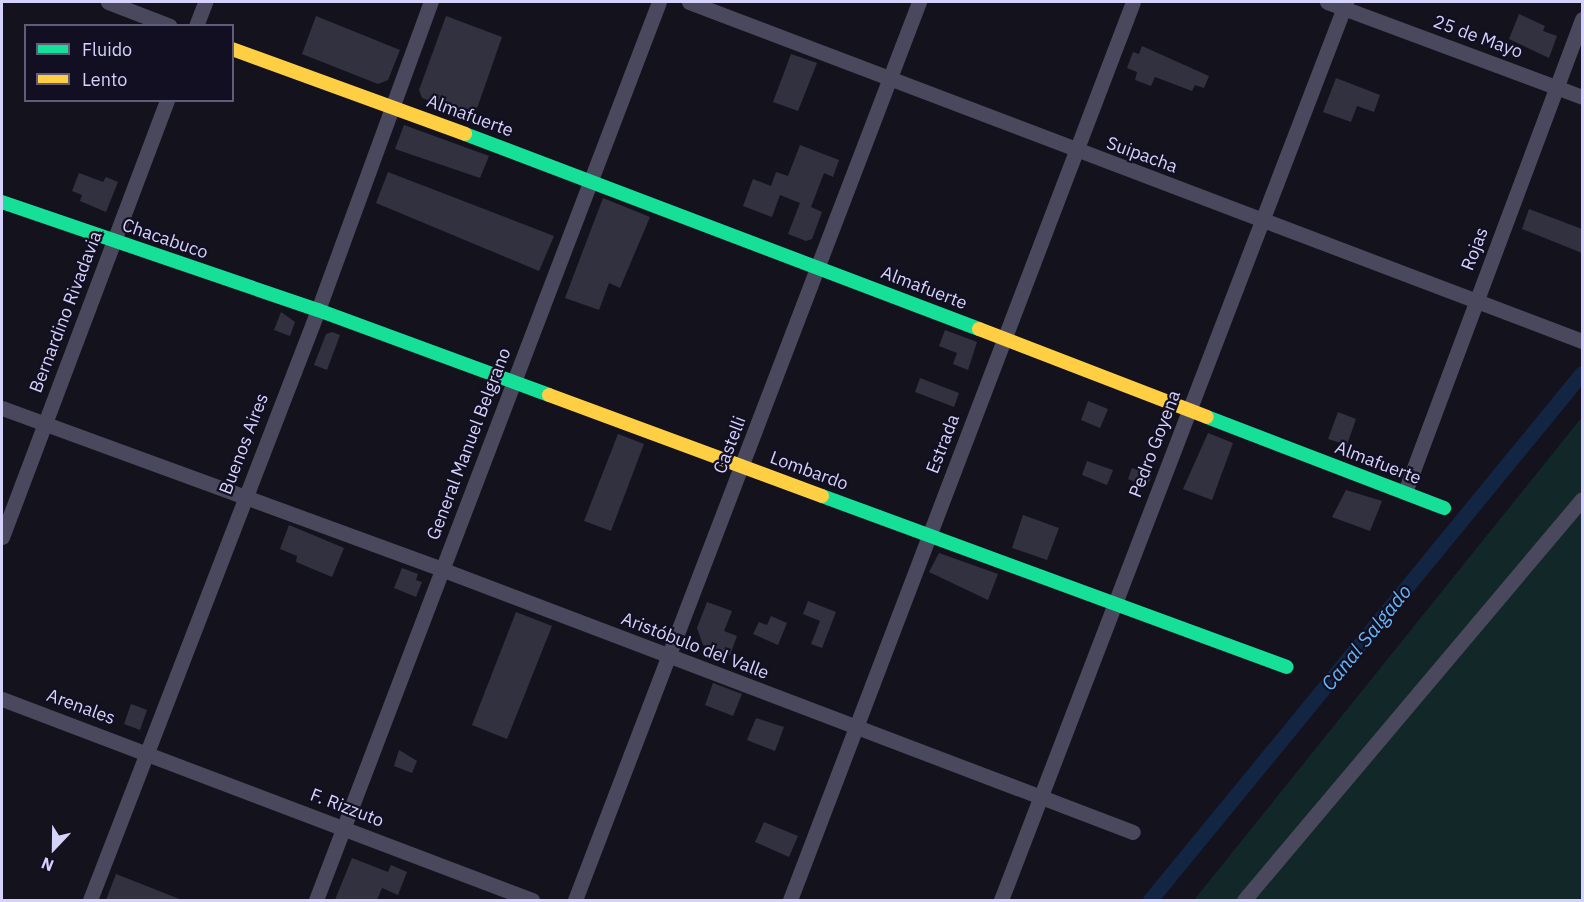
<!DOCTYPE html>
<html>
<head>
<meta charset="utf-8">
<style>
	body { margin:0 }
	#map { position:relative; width:1584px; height:902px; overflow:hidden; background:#14131d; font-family:"IBM Plex Sans",sans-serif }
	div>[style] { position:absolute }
	.green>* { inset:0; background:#122727 }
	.canal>* { height:15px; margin:-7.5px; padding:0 7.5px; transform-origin:7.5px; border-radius:7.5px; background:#122643 }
	.building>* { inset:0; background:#32313f }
	.street>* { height:15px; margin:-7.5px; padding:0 7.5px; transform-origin:7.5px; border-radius:7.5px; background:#49485d }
	.fast>* { height:14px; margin:-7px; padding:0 7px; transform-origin:7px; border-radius:7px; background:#16e098 }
	.slow>* { height:14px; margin:-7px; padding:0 7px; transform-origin:7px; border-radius:7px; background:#ffcf43 }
	span { translate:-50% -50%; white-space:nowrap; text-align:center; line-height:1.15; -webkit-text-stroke:4.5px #110f21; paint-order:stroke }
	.street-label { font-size:18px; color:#d5d2fc }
	.water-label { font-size:20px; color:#67b6f5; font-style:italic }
	.frame { position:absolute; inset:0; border:3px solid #d5d2fc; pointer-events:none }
	.legend { position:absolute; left:24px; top:24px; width:210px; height:78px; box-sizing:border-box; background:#110f21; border:2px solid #5f5d79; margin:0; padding:8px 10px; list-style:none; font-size:18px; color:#d5d2fc }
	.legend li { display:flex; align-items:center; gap:12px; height:30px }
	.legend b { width:30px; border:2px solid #5f5d79 }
	.north { position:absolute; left:24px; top:818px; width:60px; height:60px; -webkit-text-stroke:4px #110f21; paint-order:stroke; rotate:202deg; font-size:16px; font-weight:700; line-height:24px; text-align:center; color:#d5d2fc }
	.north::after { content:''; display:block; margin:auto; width:21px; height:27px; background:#d5d2fc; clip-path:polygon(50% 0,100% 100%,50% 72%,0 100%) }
</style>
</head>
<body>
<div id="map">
	<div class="green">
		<i style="clip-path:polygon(1582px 417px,1582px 900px,1194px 900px)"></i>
	</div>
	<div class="canal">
		<i style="left:1150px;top:900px;width:681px;rotate:-50.66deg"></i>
	</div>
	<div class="building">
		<i style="clip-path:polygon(1519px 14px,1545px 26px,1543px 31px,1557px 36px,1549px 58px,1509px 39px)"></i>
		<i style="clip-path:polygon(316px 16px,400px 50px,388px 80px,378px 84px,302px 54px)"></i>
		<i style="clip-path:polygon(446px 16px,502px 37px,474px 117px,422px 98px,419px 90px)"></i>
		<i style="clip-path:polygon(1142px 46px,1209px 76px,1204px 88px,1195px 85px,1192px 91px,1155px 77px,1151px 86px,1135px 80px,1137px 72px,1127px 68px,1133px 52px,1139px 54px)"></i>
		<i style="clip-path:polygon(791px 54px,817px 63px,798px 111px,773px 102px)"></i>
		<i style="clip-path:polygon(1336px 78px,1380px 95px,1374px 112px,1357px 106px,1351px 122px,1323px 112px)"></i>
		<i style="clip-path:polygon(404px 125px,489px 156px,480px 178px,395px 149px)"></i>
		<i style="clip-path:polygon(800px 145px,839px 160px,833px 177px,824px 173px,811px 207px,822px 212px,812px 239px,806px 241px,788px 234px,800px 203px,780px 195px,772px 217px,743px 206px,753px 179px,771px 186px,776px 172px,788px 176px)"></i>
		<i style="clip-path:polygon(388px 172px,554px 236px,539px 271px,376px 203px)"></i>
		<i style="clip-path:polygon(79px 173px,103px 182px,106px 177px,118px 182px,106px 212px,80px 201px,82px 195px,72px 191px)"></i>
		<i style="clip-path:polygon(603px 198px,650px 217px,620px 288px,609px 283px,599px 310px,565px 298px)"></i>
		<i style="clip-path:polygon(1529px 209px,1582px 229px,1582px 253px,1522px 229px)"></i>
		<i style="clip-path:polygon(281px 312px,295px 322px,290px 336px,274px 330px)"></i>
		<i style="clip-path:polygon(945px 330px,977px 342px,968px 370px,953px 364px,957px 353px,939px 346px)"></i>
		<i style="clip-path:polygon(332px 332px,340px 335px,327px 370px,314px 365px,326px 334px)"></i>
		<i style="clip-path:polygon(920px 378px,959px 393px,954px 407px,915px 392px)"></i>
		<i style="clip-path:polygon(1088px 401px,1108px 409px,1100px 428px,1081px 420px)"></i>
		<i style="clip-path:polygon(1338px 412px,1356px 419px,1347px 445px,1328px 439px)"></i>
		<i style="clip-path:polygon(1208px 433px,1233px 443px,1212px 500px,1183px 489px)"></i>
		<i style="clip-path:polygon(618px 434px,644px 444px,611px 531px,584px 521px)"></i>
		<i style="clip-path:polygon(1087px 461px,1113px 470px,1107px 485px,1082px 475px)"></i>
		<i style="clip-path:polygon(1132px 468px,1152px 475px,1147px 487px,1128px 479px)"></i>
		<i style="clip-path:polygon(1346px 490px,1382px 501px,1370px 531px,1332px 517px)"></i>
		<i style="clip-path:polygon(1023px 515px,1059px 528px,1047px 560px,1012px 548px)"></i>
		<i style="clip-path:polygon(289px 525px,344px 548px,332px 577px,296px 562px,297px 556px,280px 549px)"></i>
		<i style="clip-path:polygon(939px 553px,998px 574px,988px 600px,929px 572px)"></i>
		<i style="clip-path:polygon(402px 568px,418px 574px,416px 580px,422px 582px,416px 597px,394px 588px)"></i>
		<i style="clip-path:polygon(808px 601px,836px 612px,822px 648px,811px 644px,820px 621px,803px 614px)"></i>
		<i style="clip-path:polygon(707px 602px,732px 611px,724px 631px,737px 636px,730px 655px,703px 645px,697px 628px)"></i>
		<i style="clip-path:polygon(516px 612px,552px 626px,507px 739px,472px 725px)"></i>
		<i style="clip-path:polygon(771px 616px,787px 623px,778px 645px,753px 634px,759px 622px,767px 625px)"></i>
		<i style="clip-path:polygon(713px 683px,742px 694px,733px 716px,705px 705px)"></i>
		<i style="clip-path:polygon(131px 704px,147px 710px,140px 730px,124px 724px)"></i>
		<i style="clip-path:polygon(756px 718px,784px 727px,775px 751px,747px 740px)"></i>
		<i style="clip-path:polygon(399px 750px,417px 761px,412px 773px,394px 766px)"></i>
		<i style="clip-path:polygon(764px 822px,798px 836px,789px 857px,755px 842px)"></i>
		<i style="clip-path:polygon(352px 858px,388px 872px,391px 865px,407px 872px,398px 895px,382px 888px,377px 900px,335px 900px)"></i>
		<i style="clip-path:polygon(116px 874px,182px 900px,106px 900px)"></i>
	</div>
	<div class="street">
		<i style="left:108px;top:2px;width:66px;rotate:21.2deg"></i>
		<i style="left:689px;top:2px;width:955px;rotate:20.79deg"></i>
		<i style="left:1327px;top:2px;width:272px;rotate:20.4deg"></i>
		<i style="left:196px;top:26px;width:26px;rotate:-69deg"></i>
		<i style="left:2px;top:408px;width:468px;rotate:20.1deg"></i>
		<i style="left:441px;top:569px;width:740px;rotate:20.81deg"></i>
		<i style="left:1405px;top:492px;width:505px;rotate:-69.48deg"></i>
		<i style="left:2px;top:537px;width:467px;rotate:-69.3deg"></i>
		<i style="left:2px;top:699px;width:567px;rotate:20.77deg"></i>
		<i style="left:90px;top:900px;width:633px;rotate:-68.87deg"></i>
		<i style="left:318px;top:310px;width:328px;rotate:-69.9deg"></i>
		<i style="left:316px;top:900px;width:961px;rotate:-69.1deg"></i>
		<i style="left:575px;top:900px;width:962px;rotate:-69.04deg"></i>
		<i style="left:790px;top:900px;width:961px;rotate:-69.1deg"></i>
		<i style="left:1001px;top:900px;width:962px;rotate:-68.98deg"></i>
		<i style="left:1244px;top:900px;width:524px;rotate:-49.87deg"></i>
	</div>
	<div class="fast">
		<i style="left:465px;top:134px;width:550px;rotate:20.78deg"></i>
		<i style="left:2px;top:202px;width:334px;rotate:18.9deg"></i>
		<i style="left:318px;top:310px;width:246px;rotate:20.2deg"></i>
		<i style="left:1207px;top:417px;width:254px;rotate:21deg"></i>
		<i style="left:822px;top:496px;width:495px;rotate:20.2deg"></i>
	</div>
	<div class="slow">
		<i style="left:232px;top:49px;width:248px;rotate:20deg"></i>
		<i style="left:979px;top:329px;width:244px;rotate:21.1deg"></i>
		<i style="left:549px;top:395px;width:291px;rotate:20.3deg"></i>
	</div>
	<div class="street-label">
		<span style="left:1478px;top:37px;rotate:20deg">25 de Mayo</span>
		<span style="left:470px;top:116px;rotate:20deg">Almafuerte</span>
		<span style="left:1142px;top:155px;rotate:20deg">Suipacha</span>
		<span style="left:165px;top:239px;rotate:19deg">Chacabuco</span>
		<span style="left:1475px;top:249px;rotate:-69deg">Rojas</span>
		<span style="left:924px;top:288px;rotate:21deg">Almafuerte</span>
		<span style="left:66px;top:312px;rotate:-69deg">Bernardino Rivadavia</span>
		<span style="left:244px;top:444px;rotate:-69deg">Buenos Aires</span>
		<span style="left:469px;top:444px;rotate:-69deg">General Manuel Belgrano</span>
		<span style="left:943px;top:444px;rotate:-69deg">Estrada</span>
		<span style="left:1155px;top:444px;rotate:-69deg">Pedro Goyena</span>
		<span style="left:730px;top:445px;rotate:-69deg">Castelli</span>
		<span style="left:1378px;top:463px;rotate:21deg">Almafuerte</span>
		<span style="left:809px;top:471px;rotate:20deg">Lombardo</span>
		<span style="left:695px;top:646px;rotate:21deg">Aristóbulo del Valle</span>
		<span style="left:81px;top:707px;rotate:20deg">Arenales</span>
		<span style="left:347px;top:808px;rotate:21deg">F. Rizzuto</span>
	</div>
	<div class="water-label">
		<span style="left:1366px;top:637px;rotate:-51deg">Canal Salgado</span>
	</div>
	<div class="frame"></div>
	<ul class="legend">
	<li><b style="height:8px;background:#16e098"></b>Fluido</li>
	<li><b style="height:8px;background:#ffcf43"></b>Lento</li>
	</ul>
	<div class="north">N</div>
</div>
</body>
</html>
